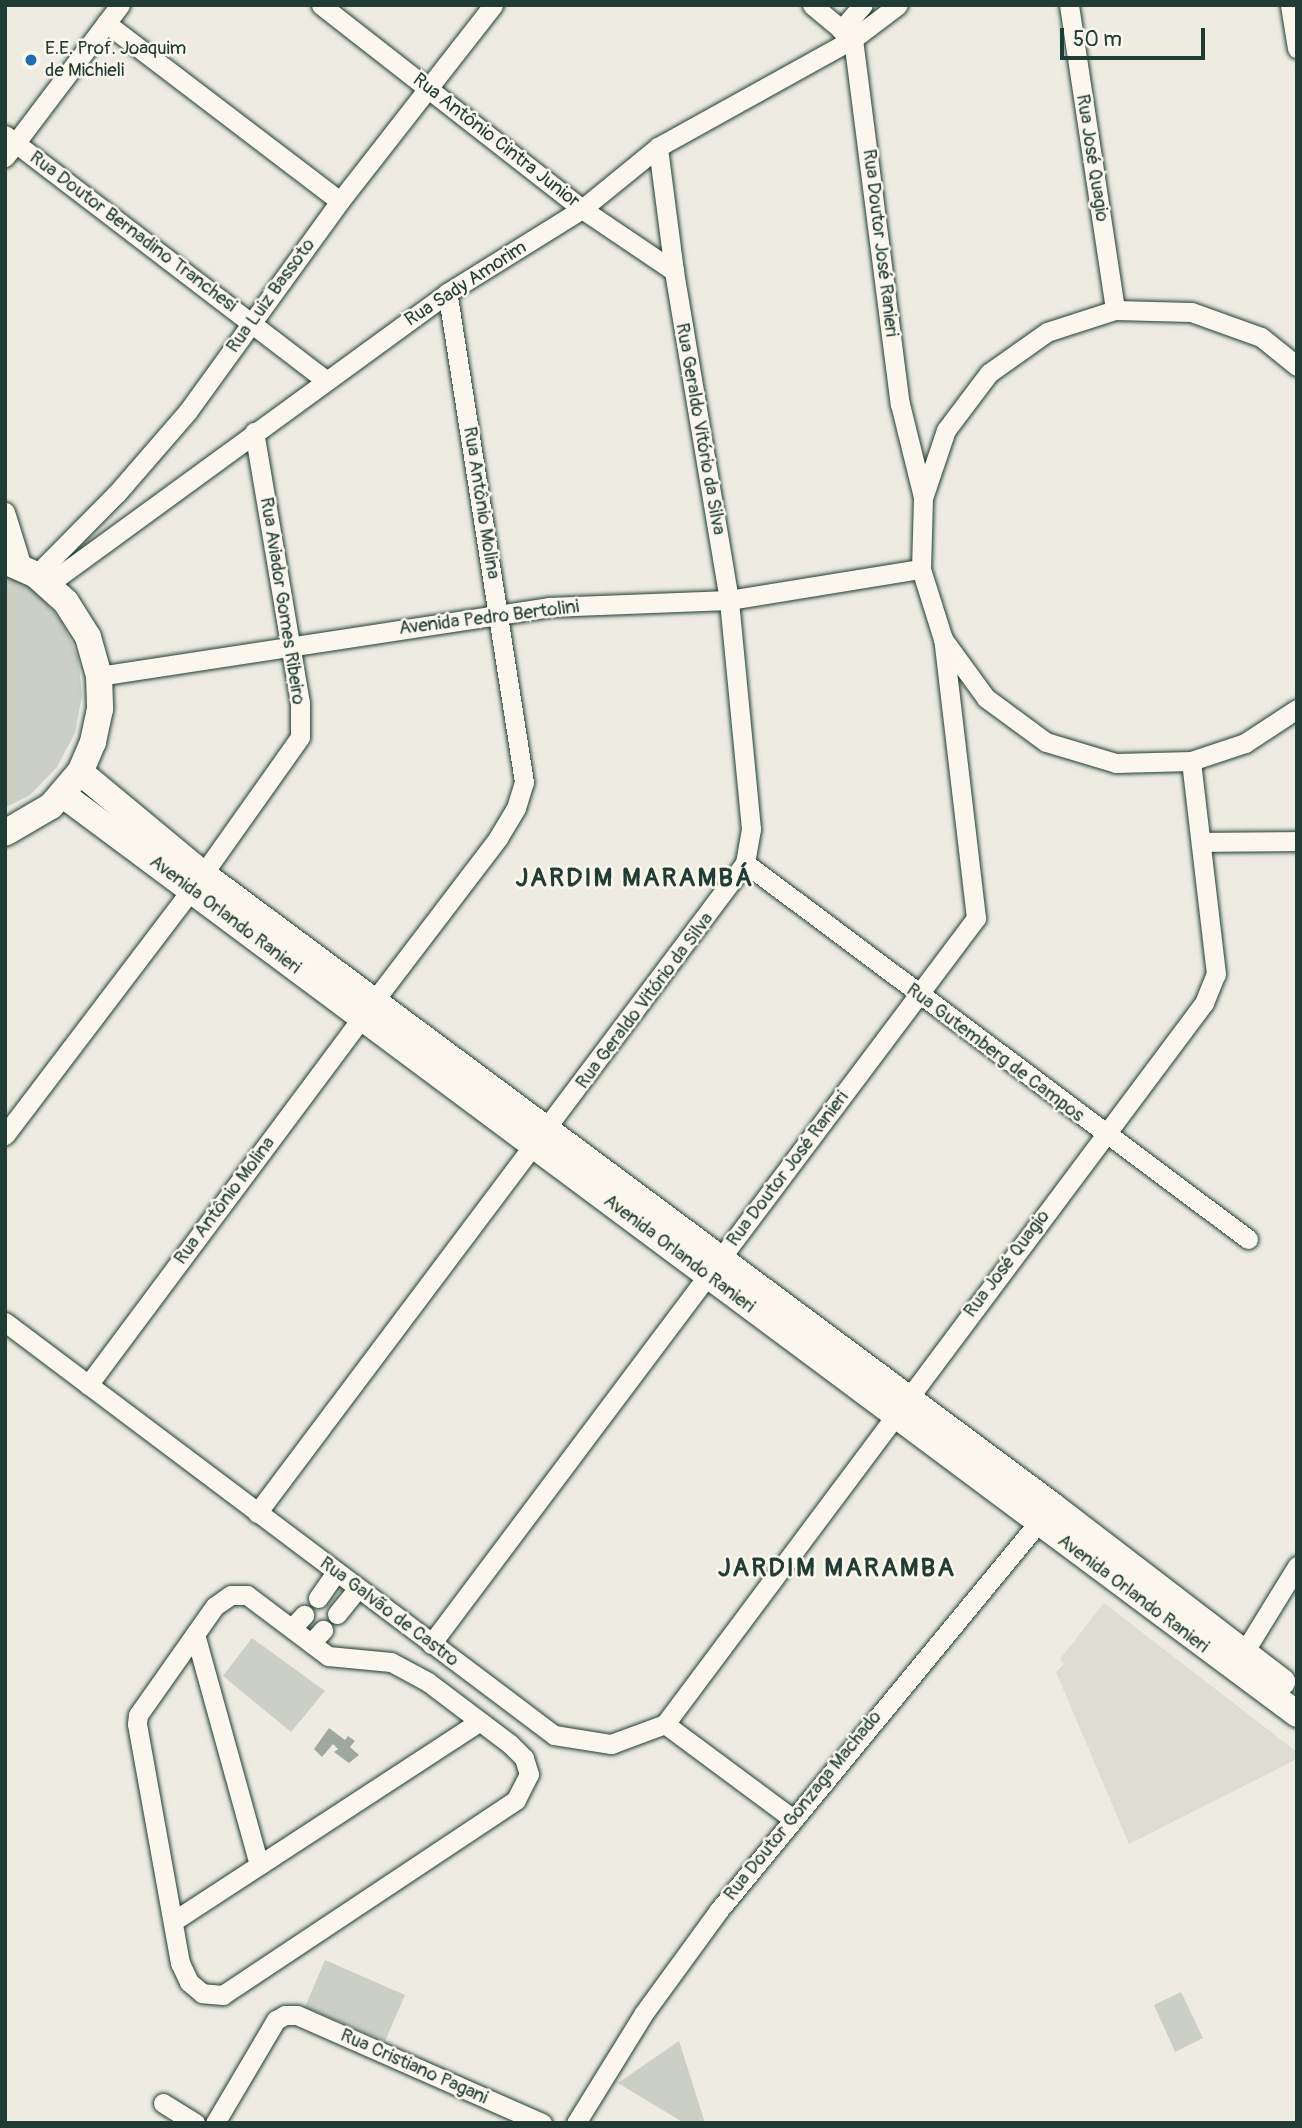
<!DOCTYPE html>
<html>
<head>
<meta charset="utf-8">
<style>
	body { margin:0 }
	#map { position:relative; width:1302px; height:2128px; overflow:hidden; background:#eeece1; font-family:Pangolin,sans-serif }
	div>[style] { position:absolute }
	.built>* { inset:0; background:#ddddd2 }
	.green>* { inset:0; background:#cbcfc4 }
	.water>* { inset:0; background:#9fa89f }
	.roads { filter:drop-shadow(0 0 2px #1f3d34) drop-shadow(0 0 2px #1f3d34) }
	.street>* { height:19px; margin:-9.5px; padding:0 9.5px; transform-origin:9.5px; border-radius:9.5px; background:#fbf7ec }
	.secondary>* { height:26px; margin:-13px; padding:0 13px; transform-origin:13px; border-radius:13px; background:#fbf7ec }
	.dots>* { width:19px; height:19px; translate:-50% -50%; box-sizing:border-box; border:4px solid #fbf7ec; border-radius:50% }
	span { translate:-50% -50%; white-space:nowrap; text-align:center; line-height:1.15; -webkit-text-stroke:5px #fbf7ec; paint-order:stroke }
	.poi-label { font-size:19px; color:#1f3d34 }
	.left { translate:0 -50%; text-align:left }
	.street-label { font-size:19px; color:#1f3d34 }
	.district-label { font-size:26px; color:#1f3d34; font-weight:700; letter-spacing:2px }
	.frame { position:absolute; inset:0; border:7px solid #1f3d34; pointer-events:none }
	.scale { position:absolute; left:1060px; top:28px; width:145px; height:32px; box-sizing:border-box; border:4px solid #1f3d34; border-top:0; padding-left:9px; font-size:21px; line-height:24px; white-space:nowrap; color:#1f3d34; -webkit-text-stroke:5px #fbf7ec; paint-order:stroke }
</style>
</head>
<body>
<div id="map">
	<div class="built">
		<i style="clip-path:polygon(1104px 1603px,1297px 1752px,1297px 1759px,1129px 1844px,1056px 1672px,1064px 1664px,1060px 1659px)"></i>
	</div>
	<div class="green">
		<i style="clip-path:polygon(5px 573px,37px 592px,62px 622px,78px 657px,82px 695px,75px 733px,57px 767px,30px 795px,5px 808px)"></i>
		<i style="clip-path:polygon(252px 1638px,325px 1691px,291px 1732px,223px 1676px)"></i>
		<i style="clip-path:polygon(325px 1960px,405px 1995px,385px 2041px,305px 2007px)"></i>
		<i style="clip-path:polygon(1181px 1992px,1203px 2038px,1175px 2052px,1154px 2005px)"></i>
		<i style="clip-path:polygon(679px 2041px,705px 2123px,684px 2123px,618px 2083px)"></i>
	</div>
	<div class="water">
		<i style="clip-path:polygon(329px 1728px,345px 1740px,348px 1736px,355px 1741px,350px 1747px,359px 1755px,349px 1763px,334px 1752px,338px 1749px,333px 1744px,322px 1757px,314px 1749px)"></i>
	</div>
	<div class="roads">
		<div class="street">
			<i style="left:321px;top:5px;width:331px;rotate:38deg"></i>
			<i style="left:582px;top:209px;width:111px;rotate:34deg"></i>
			<i style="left:812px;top:5px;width:53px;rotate:39.7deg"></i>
			<i style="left:853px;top:39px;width:368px;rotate:82.7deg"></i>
			<i style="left:900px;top:404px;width:96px;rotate:76.1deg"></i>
			<i style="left:1069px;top:5px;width:308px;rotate:81.4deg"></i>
			<i style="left:1290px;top:5px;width:44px;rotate:80.8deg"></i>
			<i style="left:106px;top:23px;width:294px;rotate:37.3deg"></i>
			<i style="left:841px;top:30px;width:33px;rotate:-49deg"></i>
			<i style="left:5px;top:135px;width:404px;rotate:37.4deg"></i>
			<i style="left:5px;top:157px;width:191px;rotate:-52.9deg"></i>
			<i style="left:1297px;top:366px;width:46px;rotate:-141.1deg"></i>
			<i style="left:1261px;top:337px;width:74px;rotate:-160.3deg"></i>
			<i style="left:1191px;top:312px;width:76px;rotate:-178.5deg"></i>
			<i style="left:1115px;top:310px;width:71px;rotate:162.1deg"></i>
			<i style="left:1047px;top:332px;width:71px;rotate:144.7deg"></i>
			<i style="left:989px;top:373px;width:71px;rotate:127deg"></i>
			<i style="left:946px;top:430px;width:72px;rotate:108.7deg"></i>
			<i style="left:923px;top:498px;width:71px;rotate:91.6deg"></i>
			<i style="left:921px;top:569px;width:73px;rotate:72.6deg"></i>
			<i style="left:943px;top:639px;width:73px;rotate:53.9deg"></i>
			<i style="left:986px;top:698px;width:74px;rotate:36.3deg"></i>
			<i style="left:1046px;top:742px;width:73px;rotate:16.7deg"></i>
			<i style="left:1116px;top:763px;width:75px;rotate:-1.5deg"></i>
			<i style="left:1191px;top:761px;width:57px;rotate:-18.4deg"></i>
			<i style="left:1245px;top:743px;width:62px;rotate:-33.2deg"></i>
			<i style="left:5px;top:512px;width:58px;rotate:72.8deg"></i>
			<i style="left:36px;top:575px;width:115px;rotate:-45.4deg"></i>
			<i style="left:117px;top:493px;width:108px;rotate:-49.1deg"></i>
			<i style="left:188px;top:411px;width:259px;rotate:-54.1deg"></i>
			<i style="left:340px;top:201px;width:249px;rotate:-52deg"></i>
			<i style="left:47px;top:585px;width:495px;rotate:-36.1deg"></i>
			<i style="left:447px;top:293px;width:159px;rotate:-31.9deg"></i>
			<i style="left:582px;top:209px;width:98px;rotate:-39.2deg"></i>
			<i style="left:658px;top:147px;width:223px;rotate:-29deg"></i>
			<i style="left:853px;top:39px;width:56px;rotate:-37.1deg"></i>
			<i style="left:99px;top:676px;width:455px;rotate:-8.7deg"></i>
			<i style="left:549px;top:607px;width:180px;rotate:-2.2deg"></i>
			<i style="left:729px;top:600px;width:194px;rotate:-9.2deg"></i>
			<i style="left:1201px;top:842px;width:96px;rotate:-0.6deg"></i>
			<i style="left:745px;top:863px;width:628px;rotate:36.78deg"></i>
			<i style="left:374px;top:1001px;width:205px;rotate:-52.7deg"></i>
			<i style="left:498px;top:838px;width:35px;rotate:-59deg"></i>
			<i style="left:516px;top:808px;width:27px;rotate:-73deg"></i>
			<i style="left:524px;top:782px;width:495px;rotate:-98.9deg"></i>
			<i style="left:5px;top:1135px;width:328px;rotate:-52.8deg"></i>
			<i style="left:203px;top:874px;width:168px;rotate:-54.7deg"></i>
			<i style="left:300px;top:737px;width:34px;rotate:-90deg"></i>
			<i style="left:300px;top:703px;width:275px;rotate:-99.6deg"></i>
			<i style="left:5px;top:1322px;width:687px;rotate:36.95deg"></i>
			<i style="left:554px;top:1735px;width:58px;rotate:9deg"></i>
			<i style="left:611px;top:1744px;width:58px;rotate:-20.3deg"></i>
			<i style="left:88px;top:1385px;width:459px;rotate:-53.3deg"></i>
			<i style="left:257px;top:1513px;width:813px;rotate:-53.1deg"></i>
			<i style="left:745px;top:863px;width:35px;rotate:-80deg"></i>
			<i style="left:751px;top:829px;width:230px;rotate:-95.5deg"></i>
			<i style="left:729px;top:600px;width:334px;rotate:-99.5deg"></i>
			<i style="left:674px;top:271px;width:125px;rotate:-97.4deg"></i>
			<i style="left:231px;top:1595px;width:16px"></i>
			<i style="left:247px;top:1595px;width:101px;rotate:37deg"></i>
			<i style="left:328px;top:1656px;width:63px;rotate:5.4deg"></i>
			<i style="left:391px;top:1662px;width:42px;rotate:28.4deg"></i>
			<i style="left:428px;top:1682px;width:103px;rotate:37.1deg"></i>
			<i style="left:510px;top:1744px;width:20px;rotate:45deg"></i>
			<i style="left:524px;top:1758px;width:17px;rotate:73deg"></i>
			<i style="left:529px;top:1774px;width:29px;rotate:117deg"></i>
			<i style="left:516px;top:1800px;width:352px;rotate:146.4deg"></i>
			<i style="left:223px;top:1995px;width:21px;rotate:-175deg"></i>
			<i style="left:202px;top:1993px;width:17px;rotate:-140deg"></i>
			<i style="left:189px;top:1982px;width:21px;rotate:-115deg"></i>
			<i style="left:180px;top:1963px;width:243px;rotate:-100.2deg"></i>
			<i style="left:137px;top:1724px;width:9px;rotate:-84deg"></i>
			<i style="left:138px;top:1715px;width:133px;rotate:-54.8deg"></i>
			<i style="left:215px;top:1606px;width:19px;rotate:-35deg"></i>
			<i style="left:318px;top:1598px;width:32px;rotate:-55deg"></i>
			<i style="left:337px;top:1614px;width:32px;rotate:-51deg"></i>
			<i style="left:292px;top:1628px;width:18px;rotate:-47deg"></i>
			<i style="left:195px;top:1634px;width:240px;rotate:74.5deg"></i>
			<i style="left:311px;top:1643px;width:18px;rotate:-47deg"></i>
			<i style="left:431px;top:1644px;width:908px;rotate:-53.1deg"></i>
			<i style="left:976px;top:918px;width:281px;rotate:-96.7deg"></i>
			<i style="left:1238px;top:1662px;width:113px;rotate:-58.4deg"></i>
			<i style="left:665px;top:1724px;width:900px;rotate:-53.22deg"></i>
			<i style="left:1204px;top:1003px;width:31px;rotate:-68deg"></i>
			<i style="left:1216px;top:974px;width:214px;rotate:-96.7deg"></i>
			<i style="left:665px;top:1724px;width:159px;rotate:36.6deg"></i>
			<i style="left:175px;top:1920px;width:363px;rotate:-33.1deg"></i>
			<i style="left:163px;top:2103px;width:38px;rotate:32deg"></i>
			<i style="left:215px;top:2123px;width:120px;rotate:-59.4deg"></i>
			<i style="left:276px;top:2020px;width:10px;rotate:-29deg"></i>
			<i style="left:285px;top:2015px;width:12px"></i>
			<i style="left:297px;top:2015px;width:268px;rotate:23.8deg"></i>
			<i style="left:576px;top:2123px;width:129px;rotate:-58.3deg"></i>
			<i style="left:644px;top:2013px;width:127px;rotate:-53.9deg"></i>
			<i style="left:719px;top:1910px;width:516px;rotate:-50.51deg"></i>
		</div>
		<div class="secondary">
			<i style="left:5px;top:561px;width:34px;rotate:24deg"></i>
			<i style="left:36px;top:575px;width:40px;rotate:42deg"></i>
			<i style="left:66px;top:602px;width:41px;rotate:57.8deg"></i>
			<i style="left:88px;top:637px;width:41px;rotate:74.2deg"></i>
			<i style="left:99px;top:676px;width:33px;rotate:88deg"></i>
			<i style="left:100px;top:709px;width:34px;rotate:102deg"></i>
			<i style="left:93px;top:742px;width:33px;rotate:113deg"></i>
			<i style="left:80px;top:772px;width:45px;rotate:130.5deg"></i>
			<i style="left:51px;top:806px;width:53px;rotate:149.6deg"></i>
			<i style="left:80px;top:772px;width:160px;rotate:39.7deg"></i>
			<i style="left:203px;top:874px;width:1059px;rotate:36.63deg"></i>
			<i style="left:1053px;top:1506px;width:289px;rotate:37.5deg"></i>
			<i style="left:62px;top:794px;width:1540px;rotate:36.68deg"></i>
		</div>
	</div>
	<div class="dots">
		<i style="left:31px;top:60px;background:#1f6fb2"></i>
	</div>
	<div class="poi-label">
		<span class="left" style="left:45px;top:60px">E.E. Prof. Joaquim<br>de Michieli</span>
	</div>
	<div class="street-label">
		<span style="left:496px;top:141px;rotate:38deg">Rua Antônio Cintra Junior</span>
		<span style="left:1092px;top:158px;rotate:81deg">Rua José Quagio</span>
		<span style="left:133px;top:232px;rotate:37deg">Rua Doutor Bernadino Tranchesi</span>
		<span style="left:880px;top:243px;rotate:83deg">Rua Doutor José Ranieri</span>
		<span style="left:466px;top:284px;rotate:-33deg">Rua Sady Amorim</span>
		<span style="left:271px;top:296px;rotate:-54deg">Rua Luiz Bassoto</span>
		<span style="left:700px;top:429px;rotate:80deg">Rua Geraldo Vitório da Silva</span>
		<span style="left:481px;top:503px;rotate:81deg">Rua Antônio Molina</span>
		<span style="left:282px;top:601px;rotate:81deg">Rua Aviador Gomes Ribeiro</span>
		<span style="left:489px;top:618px;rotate:-7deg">Avenida Pedro Bertolini</span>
		<span style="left:225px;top:915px;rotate:37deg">Avenida Orlando Ranieri</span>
		<span style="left:645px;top:1001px;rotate:-53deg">Rua Geraldo Vitório da Silva</span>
		<span style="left:995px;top:1053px;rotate:37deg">Rua Gutemberg de Campos</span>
		<span style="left:788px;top:1169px;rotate:-53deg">Rua Doutor José Ranieri</span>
		<span style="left:225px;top:1201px;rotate:-53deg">Rua Antônio Molina</span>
		<span style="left:679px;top:1254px;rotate:37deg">Avenida Orlando Ranieri</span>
		<span style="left:1007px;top:1264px;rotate:-53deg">Rua José Quagio</span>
		<span style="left:1133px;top:1594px;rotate:37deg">Avenida Orlando Ranieri</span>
		<span style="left:389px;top:1612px;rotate:37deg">Rua Galvão de Castro</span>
		<span style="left:803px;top:1806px;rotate:-51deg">Rua Doutor Gonzaga Machado</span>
		<span style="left:414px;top:2067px;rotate:24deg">Rua Cristiano Pagani</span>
	</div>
	<div class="district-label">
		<span style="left:635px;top:879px">JARDIM MARAMBÁ</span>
		<span style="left:837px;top:1569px">JARDIM MARAMBA</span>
	</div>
	<div class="frame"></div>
	<div class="scale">50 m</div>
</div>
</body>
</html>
